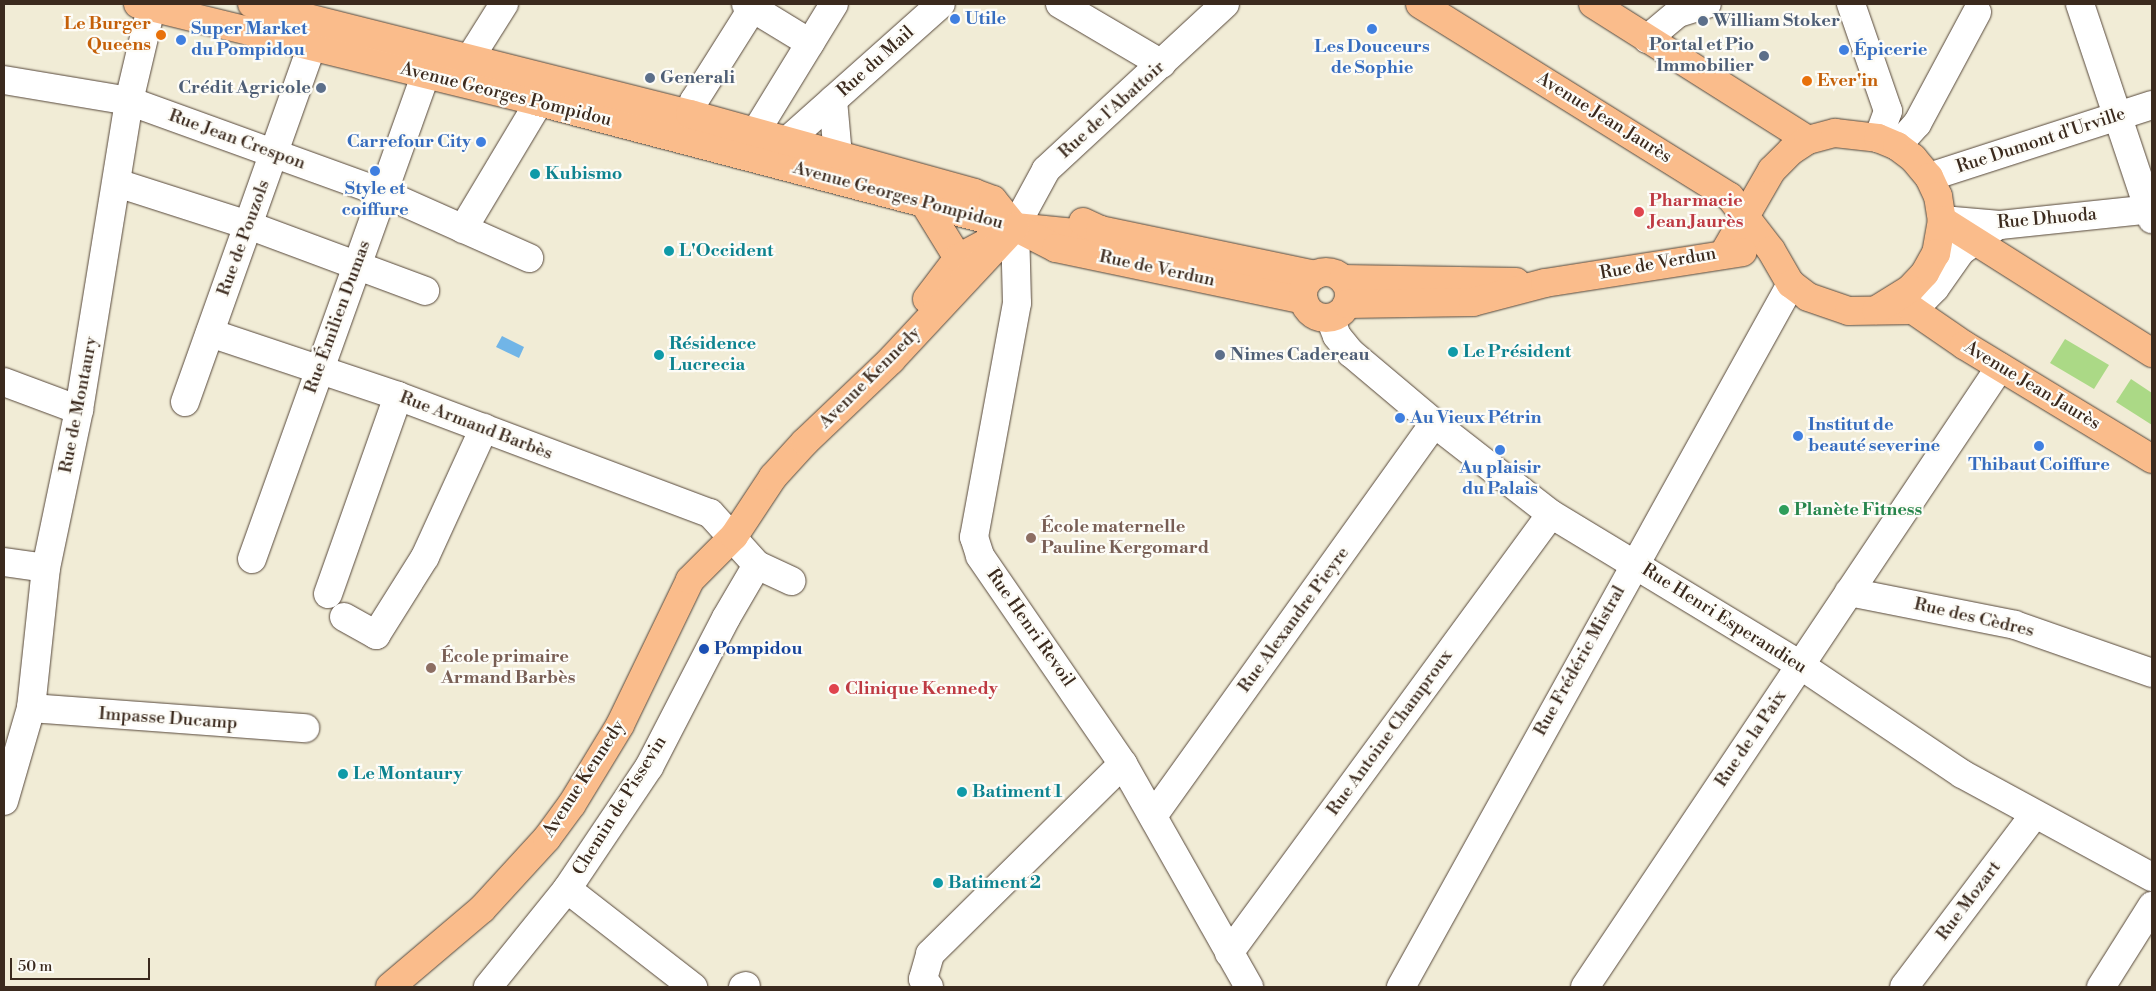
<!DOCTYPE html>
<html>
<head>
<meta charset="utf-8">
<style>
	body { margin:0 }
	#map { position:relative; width:2156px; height:991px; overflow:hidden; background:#f1ecd6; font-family:"Libre Bodoni",serif }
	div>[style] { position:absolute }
	.green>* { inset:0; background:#abd986 }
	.water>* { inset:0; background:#71b5e7 }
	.roads { filter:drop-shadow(0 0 1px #56473a) drop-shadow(0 0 1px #56473a) }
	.minor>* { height:28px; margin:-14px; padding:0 14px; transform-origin:14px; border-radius:14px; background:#fff }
	.major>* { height:28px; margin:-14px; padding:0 14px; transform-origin:14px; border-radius:14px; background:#fabc8b }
	.major>.ring { margin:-14px; padding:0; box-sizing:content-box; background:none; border:28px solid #fabc8b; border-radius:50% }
	.dots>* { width:14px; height:14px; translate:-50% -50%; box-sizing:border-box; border:2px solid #fdfcf7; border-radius:50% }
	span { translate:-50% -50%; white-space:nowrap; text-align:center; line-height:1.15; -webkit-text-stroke:4.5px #fdfcf7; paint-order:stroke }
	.shop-label { font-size:18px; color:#366cbe; font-weight:700 }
	.left { translate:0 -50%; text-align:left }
	.right { translate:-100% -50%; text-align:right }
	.service-label { font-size:18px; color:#4e5e75; font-weight:700 }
	.food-label { font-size:18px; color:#c56008; font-weight:700 }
	.street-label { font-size:18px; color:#3b2a1e }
	.culture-label { font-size:18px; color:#0d838f; font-weight:700 }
	.health-label { font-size:18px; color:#be3a42; font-weight:700 }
	.leisure-label { font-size:18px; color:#27864d; font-weight:700 }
	.education-label { font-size:18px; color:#785e54; font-weight:700 }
	.transit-label { font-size:18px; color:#164399; font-weight:700 }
	.frame { position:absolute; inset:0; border:5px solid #3b2a1e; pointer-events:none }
	.scale { position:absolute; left:10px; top:958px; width:140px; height:22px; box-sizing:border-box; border:2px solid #3b2a1e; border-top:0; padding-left:6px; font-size:15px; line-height:18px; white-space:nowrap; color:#3b2a1e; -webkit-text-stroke:4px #fdfcf7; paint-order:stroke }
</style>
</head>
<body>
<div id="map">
	<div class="green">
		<i style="clip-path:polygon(2065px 339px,2109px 365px,2094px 389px,2050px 363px)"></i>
		<i style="clip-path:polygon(2131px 379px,2152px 393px,2152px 425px,2116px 402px)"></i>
	</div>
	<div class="water">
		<i style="clip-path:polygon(502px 336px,524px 347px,519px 358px,496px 347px)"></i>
	</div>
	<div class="roads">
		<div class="minor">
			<i style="left:746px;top:4px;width:75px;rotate:31.4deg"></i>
			<i style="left:1060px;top:4px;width:118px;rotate:30.5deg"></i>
			<i style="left:1225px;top:4px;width:244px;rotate:137.2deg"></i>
			<i style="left:1046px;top:170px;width:65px;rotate:118.5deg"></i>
			<i style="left:1015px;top:227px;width:76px;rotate:88.5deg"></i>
			<i style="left:1017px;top:303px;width:238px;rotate:100.4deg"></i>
			<i style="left:974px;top:537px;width:20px;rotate:72deg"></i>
			<i style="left:980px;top:556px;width:252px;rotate:55.5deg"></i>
			<i style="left:1123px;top:764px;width:256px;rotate:60.5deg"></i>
			<i style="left:1851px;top:4px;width:113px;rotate:70.9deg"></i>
			<i style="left:1888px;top:111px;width:29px;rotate:110deg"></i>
			<i style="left:2080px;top:4px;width:227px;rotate:71.5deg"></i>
			<i style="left:1647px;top:39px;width:40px;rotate:-40deg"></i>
			<i style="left:1678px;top:13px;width:30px;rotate:-17deg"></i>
			<i style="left:470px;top:58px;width:64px;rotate:-57.8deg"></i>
			<i style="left:4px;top:80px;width:127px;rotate:9.5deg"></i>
			<i style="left:129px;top:101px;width:270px;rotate:19.9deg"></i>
			<i style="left:383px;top:193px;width:160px;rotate:24deg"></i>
			<i style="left:833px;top:100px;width:78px;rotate:84.9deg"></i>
			<i style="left:690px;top:114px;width:14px;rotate:-73deg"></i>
			<i style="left:694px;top:101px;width:115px;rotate:-57.8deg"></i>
			<i style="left:755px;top:133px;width:151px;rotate:-58.5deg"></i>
			<i style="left:787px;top:141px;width:206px;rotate:-41.7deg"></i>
			<i style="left:1897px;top:146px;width:30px;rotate:-48deg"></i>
			<i style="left:1917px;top:124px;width:127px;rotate:-61.8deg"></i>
			<i style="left:1929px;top:177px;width:234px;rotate:-17.9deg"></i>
			<i style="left:117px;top:183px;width:138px;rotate:17.8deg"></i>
			<i style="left:248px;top:225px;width:189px;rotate:20.4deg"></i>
			<i style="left:1942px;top:220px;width:58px;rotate:4.9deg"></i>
			<i style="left:2000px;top:225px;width:153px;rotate:-6deg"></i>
			<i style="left:463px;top:229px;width:148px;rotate:-59.1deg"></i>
			<i style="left:1913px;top:310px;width:31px;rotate:-45deg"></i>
			<i style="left:1935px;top:288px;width:45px;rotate:-54.9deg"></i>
			<i style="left:1961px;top:251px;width:40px;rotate:-34.9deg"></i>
			<i style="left:1330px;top:318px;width:19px;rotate:69deg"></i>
			<i style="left:1337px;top:336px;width:22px;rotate:51deg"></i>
			<i style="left:1351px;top:353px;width:109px;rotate:40.1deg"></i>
			<i style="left:1434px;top:423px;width:148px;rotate:37.9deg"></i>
			<i style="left:1551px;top:514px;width:291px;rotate:31.2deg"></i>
			<i style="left:1800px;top:665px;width:195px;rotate:33.9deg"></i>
			<i style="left:1962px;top:774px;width:216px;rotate:28.5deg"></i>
			<i style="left:210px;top:333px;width:198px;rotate:18.5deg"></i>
			<i style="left:398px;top:396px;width:333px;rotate:20.6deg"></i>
			<i style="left:710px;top:513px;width:70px;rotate:47.9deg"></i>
			<i style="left:757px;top:565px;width:61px;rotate:120.3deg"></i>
			<i style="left:726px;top:618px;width:168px;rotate:117.3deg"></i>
			<i style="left:649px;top:767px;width:147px;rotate:123.9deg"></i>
			<i style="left:567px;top:889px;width:126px;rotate:128.9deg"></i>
			<i style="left:4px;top:382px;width:80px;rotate:20.5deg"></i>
			<i style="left:185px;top:402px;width:379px;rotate:-70.4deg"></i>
			<i style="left:252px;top:559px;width:513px;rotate:-70.29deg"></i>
			<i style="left:4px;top:562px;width:42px;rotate:8.1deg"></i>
			<i style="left:757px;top:565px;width:38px;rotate:25deg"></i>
			<i style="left:1849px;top:592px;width:169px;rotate:11.2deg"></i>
			<i style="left:2015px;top:625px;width:145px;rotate:19.3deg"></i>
			<i style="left:328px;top:594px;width:210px;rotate:-70.5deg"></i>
			<i style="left:344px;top:617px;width:37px;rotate:29deg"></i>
			<i style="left:376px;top:635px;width:92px;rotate:-57.9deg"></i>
			<i style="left:425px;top:557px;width:142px;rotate:-65.4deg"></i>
			<i style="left:31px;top:708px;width:275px;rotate:4.2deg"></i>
			<i style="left:4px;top:801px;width:97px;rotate:-73.8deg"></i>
			<i style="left:31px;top:708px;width:141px;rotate:-83.9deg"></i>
			<i style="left:46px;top:568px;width:161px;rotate:-78.2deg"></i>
			<i style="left:79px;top:410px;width:313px;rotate:-80.8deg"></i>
			<i style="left:129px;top:101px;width:100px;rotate:-76.7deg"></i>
			<i style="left:1153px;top:816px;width:483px;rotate:-54.4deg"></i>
			<i style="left:567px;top:889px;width:160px;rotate:37.9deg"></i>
			<i style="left:1229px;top:953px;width:544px;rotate:-53.74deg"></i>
			<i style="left:743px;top:987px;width:3px;rotate:-18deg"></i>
			<i style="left:929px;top:987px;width:10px;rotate:-127deg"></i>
			<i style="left:923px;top:979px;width:26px;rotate:-74deg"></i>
			<i style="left:930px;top:954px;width:271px;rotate:-44.6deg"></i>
			<i style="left:1401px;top:987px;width:804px;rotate:-60.98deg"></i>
			<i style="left:1585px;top:987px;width:746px;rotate:-56.2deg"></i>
			<i style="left:1904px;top:987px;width:216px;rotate:-52.9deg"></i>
			<i style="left:2101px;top:987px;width:96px;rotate:-57.8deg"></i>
		</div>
		<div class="major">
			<i style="left:138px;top:4px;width:413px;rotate:13.7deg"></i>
			<i style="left:539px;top:102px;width:492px;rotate:14.7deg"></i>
			<i style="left:1015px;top:227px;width:70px;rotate:5.7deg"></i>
			<i style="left:1085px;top:234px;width:16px;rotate:-15deg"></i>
			<i style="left:252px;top:4px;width:452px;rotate:14.1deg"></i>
			<i style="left:690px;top:114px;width:295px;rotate:15.5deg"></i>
			<i style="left:974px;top:193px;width:20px;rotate:20deg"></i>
			<i style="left:993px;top:200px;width:35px;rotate:51deg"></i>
			<i style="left:1015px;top:227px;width:46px;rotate:27.1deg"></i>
			<i style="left:1056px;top:248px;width:253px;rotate:11.8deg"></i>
			<i style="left:1420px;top:4px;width:365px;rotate:31.9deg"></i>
			<i style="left:1730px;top:197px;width:67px;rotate:52.3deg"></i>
			<i style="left:1771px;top:250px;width:39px;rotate:60deg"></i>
			<i style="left:1791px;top:284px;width:21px;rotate:37deg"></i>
			<i style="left:1808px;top:297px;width:43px;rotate:18.9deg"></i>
			<i style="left:1849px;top:311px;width:64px;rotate:-0.9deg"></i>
			<i style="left:1913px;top:310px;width:62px;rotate:34.5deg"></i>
			<i style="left:1964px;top:345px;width:220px;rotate:31.2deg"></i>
			<i style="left:1593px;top:4px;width:254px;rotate:32.3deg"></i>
			<i style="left:924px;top:203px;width:65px;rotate:58.3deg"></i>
			<i style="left:1942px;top:220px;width:249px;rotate:32.3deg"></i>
			<i style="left:1083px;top:222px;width:19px;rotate:25deg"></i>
			<i style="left:1100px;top:230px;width:220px;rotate:11.8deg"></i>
			<i style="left:1724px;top:253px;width:96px;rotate:-60deg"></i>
			<i style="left:1772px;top:170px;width:27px;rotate:-45deg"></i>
			<i style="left:1791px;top:151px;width:20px;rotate:-33deg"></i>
			<i style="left:1808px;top:140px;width:28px;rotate:-15deg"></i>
			<i style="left:1835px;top:133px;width:43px;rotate:6.6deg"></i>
			<i style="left:1878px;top:138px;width:21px;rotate:23deg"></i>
			<i style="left:1897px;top:146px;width:20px;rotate:37deg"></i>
			<i style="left:1913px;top:158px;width:25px;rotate:50deg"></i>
			<i style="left:1929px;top:177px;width:21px;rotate:65deg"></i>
			<i style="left:1938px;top:196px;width:24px;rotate:81deg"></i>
			<i style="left:1942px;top:220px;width:34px;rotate:100deg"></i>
			<i style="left:1936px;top:253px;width:23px;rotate:119deg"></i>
			<i style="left:1925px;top:273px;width:22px;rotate:133deg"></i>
			<i style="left:1910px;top:289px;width:40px;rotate:148deg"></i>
			<i class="ring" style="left:1303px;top:272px;width:18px;height:18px"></i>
			<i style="left:1343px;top:279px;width:173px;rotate:1deg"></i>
			<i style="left:927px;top:299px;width:51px;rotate:-52.9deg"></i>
			<i style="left:958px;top:258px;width:40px;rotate:-28deg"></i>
			<i style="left:1347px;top:304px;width:126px;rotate:-0.9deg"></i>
			<i style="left:1473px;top:302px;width:74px;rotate:-14.8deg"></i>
			<i style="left:1545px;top:283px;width:200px;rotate:-8.9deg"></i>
			<i style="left:390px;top:987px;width:121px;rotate:-40.3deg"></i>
			<i style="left:482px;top:909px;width:96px;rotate:-47.5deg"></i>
			<i style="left:547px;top:838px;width:42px;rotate:-53.7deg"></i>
			<i style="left:572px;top:804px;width:92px;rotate:-58.7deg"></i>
			<i style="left:620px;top:725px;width:161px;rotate:-64.2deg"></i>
			<i style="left:690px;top:580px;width:62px;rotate:-45deg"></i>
			<i style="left:734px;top:536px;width:71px;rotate:-56.5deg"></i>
			<i style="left:773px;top:477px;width:47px;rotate:-47.6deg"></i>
			<i style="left:805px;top:442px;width:119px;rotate:-43.6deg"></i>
			<i style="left:891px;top:360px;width:182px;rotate:-47deg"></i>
		</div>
	</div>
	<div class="dots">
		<i style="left:955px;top:19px;background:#3f7fe0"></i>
		<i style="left:1703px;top:21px;background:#5c6f8a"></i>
		<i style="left:1372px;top:29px;background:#3f7fe0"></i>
		<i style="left:161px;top:35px;background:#e8710a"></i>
		<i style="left:181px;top:40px;background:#3f7fe0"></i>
		<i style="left:1844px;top:50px;background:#3f7fe0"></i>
		<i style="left:1764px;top:56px;background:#5c6f8a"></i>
		<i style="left:650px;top:78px;background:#5c6f8a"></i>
		<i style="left:1807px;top:81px;background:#e8710a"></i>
		<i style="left:321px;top:88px;background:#5c6f8a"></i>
		<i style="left:481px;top:142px;background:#3f7fe0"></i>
		<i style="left:375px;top:171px;background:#3f7fe0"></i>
		<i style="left:535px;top:174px;background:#0f9aa8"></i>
		<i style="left:1639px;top:212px;background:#e0444e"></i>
		<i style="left:669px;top:251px;background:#0f9aa8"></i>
		<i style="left:1453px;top:352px;background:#0f9aa8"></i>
		<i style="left:659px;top:355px;background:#0f9aa8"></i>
		<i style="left:1220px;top:355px;background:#5c6f8a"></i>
		<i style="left:1400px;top:418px;background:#3f7fe0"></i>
		<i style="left:1798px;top:436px;background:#3f7fe0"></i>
		<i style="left:2039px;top:446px;background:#3f7fe0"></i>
		<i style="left:1500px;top:450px;background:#3f7fe0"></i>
		<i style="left:1784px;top:510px;background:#2e9e5b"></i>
		<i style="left:1031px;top:538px;background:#8d6e63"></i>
		<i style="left:704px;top:649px;background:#1a4fb4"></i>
		<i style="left:431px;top:668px;background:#8d6e63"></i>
		<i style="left:834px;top:689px;background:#e0444e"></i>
		<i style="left:343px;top:774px;background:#0f9aa8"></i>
		<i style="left:962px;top:792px;background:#0f9aa8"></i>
		<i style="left:938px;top:883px;background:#0f9aa8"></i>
	</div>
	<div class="shop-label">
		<span class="left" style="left:965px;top:19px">Utile</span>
		<span class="left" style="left:191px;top:40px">Super Market<br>du Pompidou</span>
		<span style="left:1372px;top:58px">Les Douceurs<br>de Sophie</span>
		<span class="left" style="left:1854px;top:50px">Épicerie</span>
		<span class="right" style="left:471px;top:142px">Carrefour City</span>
		<span style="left:375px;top:200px">Style et<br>coiffure</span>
		<span class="left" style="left:1410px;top:418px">Au Vieux Pétrin</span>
		<span class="left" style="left:1808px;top:436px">Institut de<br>beauté severine</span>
		<span style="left:2039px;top:465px">Thibaut Coiffure</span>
		<span style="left:1500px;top:479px">Au plaisir<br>du Palais</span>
	</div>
	<div class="service-label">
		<span class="left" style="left:1713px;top:21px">William Stoker</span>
		<span class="right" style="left:1754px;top:56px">Portal et Pio<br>Immobilier</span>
		<span class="left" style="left:660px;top:78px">Generali</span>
		<span class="right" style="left:311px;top:88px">Crédit Agricole</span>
		<span class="left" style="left:1230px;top:355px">Nimes Cadereau</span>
	</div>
	<div class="food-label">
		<span class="right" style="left:151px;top:35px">Le Burger<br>Queens</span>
		<span class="left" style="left:1817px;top:81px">Ever'in</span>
	</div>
	<div class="street-label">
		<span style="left:876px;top:62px;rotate:-42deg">Rue du Mail</span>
		<span style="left:506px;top:95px;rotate:14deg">Avenue Georges Pompidou</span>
		<span style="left:1112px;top:110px;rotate:-42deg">Rue de l'Abattoir</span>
		<span style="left:1604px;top:118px;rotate:32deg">Avenue Jean Jaurès</span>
		<span style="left:237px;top:140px;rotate:20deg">Rue Jean Crespon</span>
		<span style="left:2041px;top:141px;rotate:-18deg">Rue Dumont d'Urville</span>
		<span style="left:898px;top:196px;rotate:15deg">Avenue Georges Pompidou</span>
		<span style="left:2047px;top:219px;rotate:-5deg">Rue Dhuoda</span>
		<span style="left:244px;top:238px;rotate:-70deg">Rue de Pouzols</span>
		<span style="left:1658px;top:264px;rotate:-10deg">Rue de Verdun</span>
		<span style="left:1157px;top:269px;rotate:12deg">Rue de Verdun</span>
		<span style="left:338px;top:317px;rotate:-70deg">Rue Émilien Dumas</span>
		<span style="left:870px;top:378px;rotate:-45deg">Avenue Kennedy</span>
		<span style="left:2032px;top:386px;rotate:31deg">Avenue Jean Jaurès</span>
		<span style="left:79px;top:405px;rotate:-79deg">Rue de Montaury</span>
		<span style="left:476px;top:426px;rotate:21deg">Rue Armand Barbès</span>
		<span style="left:1974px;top:618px;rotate:13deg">Rue des Cèdres</span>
		<span style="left:1724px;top:619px;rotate:32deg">Rue Henri Esperandieu</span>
		<span style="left:1294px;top:620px;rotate:-54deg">Rue Alexandre Pieyre</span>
		<span style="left:1030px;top:628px;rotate:55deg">Rue Henri Revoil</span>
		<span style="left:1580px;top:661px;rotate:-61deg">Rue Frédéric Mistral</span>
		<span style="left:168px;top:719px;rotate:4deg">Impasse Ducamp</span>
		<span style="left:1390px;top:733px;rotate:-54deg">Rue Antoine Champroux</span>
		<span style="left:1751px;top:739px;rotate:-56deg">Rue de la Paix</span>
		<span style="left:584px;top:779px;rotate:-57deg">Avenue Kennedy</span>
		<span style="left:620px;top:806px;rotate:-58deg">Chemin de Pissevin</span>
		<span style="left:1969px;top:901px;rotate:-53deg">Rue Mozart</span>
	</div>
	<div class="culture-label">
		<span class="left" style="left:545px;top:174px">Kubismo</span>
		<span class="left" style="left:679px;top:251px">L'Occident</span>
		<span class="left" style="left:669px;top:355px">Résidence<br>Lucrecia</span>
		<span class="left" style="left:1463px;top:352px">Le Président</span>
		<span class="left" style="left:353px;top:774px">Le Montaury</span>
		<span class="left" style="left:972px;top:792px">Batiment 1</span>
		<span class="left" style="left:948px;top:883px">Batiment 2</span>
	</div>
	<div class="health-label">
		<span class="left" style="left:1649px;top:212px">Pharmacie<br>Jean Jaurès</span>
		<span class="left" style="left:845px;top:689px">Clinique Kennedy</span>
	</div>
	<div class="leisure-label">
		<span class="left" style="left:1794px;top:510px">Planète Fitness</span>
	</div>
	<div class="education-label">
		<span class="left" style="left:1041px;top:538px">École maternelle<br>Pauline Kergomard</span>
		<span class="left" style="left:441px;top:668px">École primaire<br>Armand Barbès</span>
	</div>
	<div class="transit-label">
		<span class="left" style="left:714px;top:649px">Pompidou</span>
	</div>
	<div class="frame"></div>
	<div class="scale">50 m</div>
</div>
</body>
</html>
